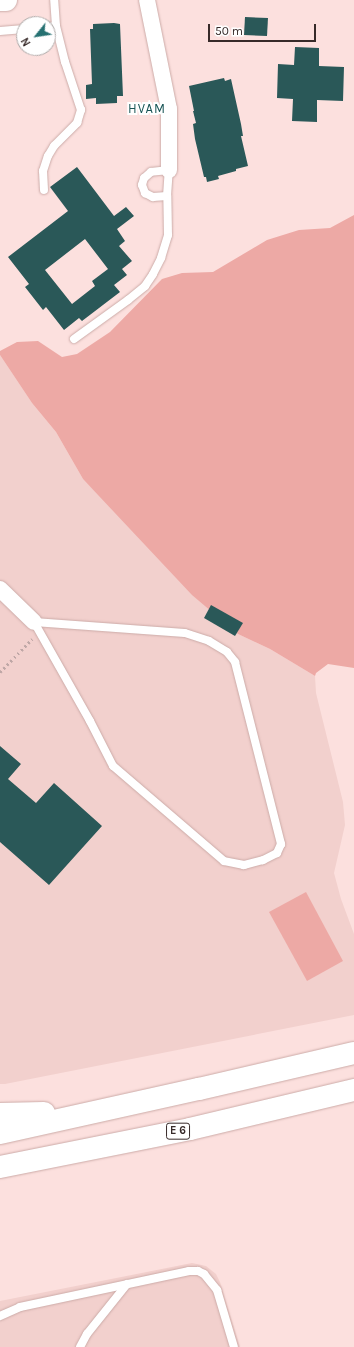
<!DOCTYPE html>
<html>
<head>
<meta charset="utf-8">
<style>
	body { margin:0 }
	#map { position:relative; width:354px; height:1347px; overflow:hidden; background:#fce0de; font-family:Karla,sans-serif }
	div>[style] { position:absolute }
	.built>* { inset:0; background:#f2d0cd }
	.green>* { inset:0; background:#eda9a5 }
	.building>* { inset:0; background:#2a5858 }
	.path>* { height:2.5px; margin-top:-1.25px; transform-origin:0; background:repeating-linear-gradient(90deg,#bfa7a6 0 2px,transparent 0 5px) }
	.roads { filter:drop-shadow(0 0 1px #ccaba8) drop-shadow(0 0 1px #ccaba8) }
	.lane>* { height:8px; margin:-4px; padding:0 4px; transform-origin:4px; border-radius:4px; background:#fff }
	.street>* { height:16px; margin:-8px; padding:0 8px; transform-origin:8px; border-radius:8px; background:#fff }
	.secondary>* { height:22px; margin:-11px; padding:0 11px; transform-origin:11px; border-radius:11px; background:#fff }
	.highway>* { height:22px; margin:-11px; padding:0 11px; transform-origin:11px; border-radius:11px; background:#fff }
	span { translate:-50% -50%; white-space:nowrap; text-align:center; line-height:1.15; -webkit-text-stroke:4px #fff; paint-order:stroke }
	.shield-label span { padding:1px 3px; background:#fff; border:1px solid; border-radius:3px; -webkit-text-stroke-width:0 }
	.shield-label { font-size:11px; color:#372a29; font-weight:700 }
	.neighbourhood-label { font-size:13px; color:#185455; letter-spacing:1px }
	.north { position:absolute; left:16px; top:16px; width:40px; height:40px; box-sizing:border-box; background:#fff; border:1px solid #afaaa9; border-radius:50%; rotate:240deg; font-size:11px; font-weight:700; line-height:16px; text-align:center; color:#372a29 }
	.north::after { content:''; display:block; margin:auto; width:14px; height:18px; background:#267172; clip-path:polygon(50% 0,100% 100%,50% 72%,0 100%) }
	.scale { position:absolute; left:208px; top:24px; width:108px; height:18px; box-sizing:border-box; border:2px solid #372a29; border-top:0; padding-left:5px; font-size:12px; line-height:14px; white-space:nowrap; color:#372a29; -webkit-text-stroke:3px #fff; paint-order:stroke }
</style>
</head>
<body>
<div id="map">
	<div class="built">
		<i style="clip-path:polygon(0 355px,32px 403px,56px 432px,83px 479px,238px 634px,270px 649px,315px 676px,316px 693px,343px 802px,345px 825px,334px 873px,341px 899px,354px 934px,354px 1015px,5px 1084px,0 1084px)"></i>
		<i style="clip-path:polygon(192px 1263px,206px 1266px,216px 1274px,220px 1282px,240px 1347px,0 1347px,0 1301px)"></i>
	</div>
	<div class="green">
		<i style="clip-path:polygon(354px 215px,354px 668px,328px 664px,316px 673px,315px 676px,270px 649px,238px 634px,192px 595px,83px 479px,56px 432px,32px 403px,0 355px,0 351px,17px 342px,38px 341px,62px 357px,77px 354px,110px 332px,162px 279px,182px 273px,213px 272px,267px 240px,299px 230px,330px 228px)"></i>
		<i style="clip-path:polygon(306px 892px,343px 961px,307px 981px,269px 912px)"></i>
	</div>
	<div class="building">
		<i style="clip-path:polygon(245px 17px,268px 18px,267px 36px,244px 35px)"></i>
		<i style="clip-path:polygon(114px 23px,120px 24px,123px 96px,117px 96px,117px 103px,96px 104px,96px 98px,86px 99px,86px 85px,92px 84px,90px 29px,93px 29px,93px 24px)"></i>
		<i style="clip-path:polygon(295px 47px,319px 48px,319px 66px,344px 67px,343px 101px,317px 100px,317px 122px,292px 121px,293px 99px,277px 98px,278px 64px,294px 65px)"></i>
		<i style="clip-path:polygon(224px 78px,225px 81px,231px 79px,241px 124px,243px 136px,241px 136px,248px 166px,236px 169px,236px 171px,218px 176px,219px 179px,207px 182px,206px 177px,204px 177px,195px 139px,193px 124px,196px 123px,193px 111px,194px 111px,189px 86px)"></i>
		<i style="clip-path:polygon(evenodd,77px 167px,114px 216px,126px 207px,134px 216px,117px 229px,125px 241px,119px 246px,132px 261px,122px 269px,127px 275px,114px 285px,120px 292px,82px 321px,79px 318px,64px 330px,46px 307px,43px 310px,25px 287px,29px 284px,8px 257px,68px 211px,50px 187px,77px 167px,85px 239px,108px 269px,92px 281px,95px 286px,72px 304px,45px 270px,85px 239px)"></i>
		<i style="clip-path:polygon(211px 605px,243px 623px,235px 636px,204px 618px)"></i>
		<i style="clip-path:polygon(0 746px,21px 764px,8px 779px,36px 803px,54px 783px,102px 826px,49px 885px,0 842px)"></i>
	</div>
	<div class="path">
		<i style="left:0;top:672px;width:46px;rotate:-45.9deg"></i>
	</div>
	<div class="roads">
		<div class="lane">
			<i style="left:48px;top:27px;width:8px;rotate:-7deg"></i>
			<i style="left:0;top:31px;width:24px;rotate:-5deg"></i>
			<i style="left:44px;top:190px;width:19px;rotate:-93deg"></i>
			<i style="left:43px;top:171px;width:16px;rotate:-72deg"></i>
			<i style="left:48px;top:156px;width:12px;rotate:-59deg"></i>
			<i style="left:54px;top:146px;width:33px;rotate:-45deg"></i>
			<i style="left:77px;top:123px;width:14px;rotate:-73deg"></i>
			<i style="left:81px;top:110px;width:51px;rotate:-108.4deg"></i>
			<i style="left:65px;top:62px;width:37px;rotate:-104deg"></i>
			<i style="left:56px;top:26px;width:26px;rotate:-94deg"></i>
			<i style="left:74px;top:339px;width:67px;rotate:-35.8deg"></i>
			<i style="left:128px;top:300px;width:22px;rotate:-39deg"></i>
			<i style="left:145px;top:286px;width:14px;rotate:-56deg"></i>
			<i style="left:153px;top:274px;width:18px;rotate:-63deg"></i>
			<i style="left:161px;top:258px;width:24px;rotate:-73deg"></i>
			<i style="left:168px;top:235px;width:39px;rotate:-91deg"></i>
			<i style="left:167px;top:196px;width:26px;rotate:-86deg"></i>
			<i style="left:169px;top:170px;width:18px;rotate:174deg"></i>
			<i style="left:151px;top:172px;width:9px;rotate:139deg"></i>
			<i style="left:144px;top:178px;width:7px;rotate:106deg"></i>
			<i style="left:142px;top:185px;width:9px;rotate:69deg"></i>
			<i style="left:145px;top:193px;width:9px;rotate:27deg"></i>
			<i style="left:153px;top:197px;width:14px;rotate:-4deg"></i>
			<i style="left:34px;top:622px;width:151px;rotate:4.2deg"></i>
			<i style="left:185px;top:633px;width:25px;rotate:18deg"></i>
			<i style="left:209px;top:641px;width:21px;rotate:31deg"></i>
			<i style="left:227px;top:652px;width:13px;rotate:51deg"></i>
			<i style="left:235px;top:662px;width:188px;rotate:75.8deg"></i>
			<i style="left:281px;top:844px;width:10px;rotate:114deg"></i>
			<i style="left:277px;top:853px;width:16px;rotate:153deg"></i>
			<i style="left:263px;top:860px;width:20px;rotate:165deg"></i>
			<i style="left:244px;top:865px;width:20px;rotate:-169deg"></i>
			<i style="left:224px;top:861px;width:146px;rotate:-139.4deg"></i>
			<i style="left:113px;top:766px;width:51px;rotate:-117.1deg"></i>
			<i style="left:90px;top:721px;width:114px;rotate:-119.5deg"></i>
			<i style="left:0;top:1316px;width:22px;rotate:-24deg"></i>
			<i style="left:20px;top:1307px;width:173px;rotate:-12deg"></i>
			<i style="left:189px;top:1271px;width:9px"></i>
			<i style="left:198px;top:1271px;width:7px;rotate:27deg"></i>
			<i style="left:204px;top:1274px;width:21px;rotate:51deg"></i>
			<i style="left:217px;top:1290px;width:59px;rotate:73.4deg"></i>
			<i style="left:80px;top:1347px;width:15px;rotate:-62deg"></i>
			<i style="left:87px;top:1334px;width:64px;rotate:-51.3deg"></i>
		</div>
		<div class="street">
			<i style="left:147px;top:0;width:111px;rotate:78.6deg"></i>
			<i style="left:169px;top:109px;width:61px;rotate:90deg"></i>
			<i style="left:0;top:589px;width:47px;rotate:44.1deg"></i>
		</div>
		<div class="secondary">
			<i style="left:0;top:0;width:6px"></i>
		</div>
		<div class="highway">
			<i style="left:0;top:1114px;width:44px;rotate:-1.3deg"></i>
			<i style="left:0;top:1133px;width:204px;rotate:-12.5deg"></i>
			<i style="left:199px;top:1089px;width:159px;rotate:-13.1deg"></i>
			<i style="left:0;top:1167px;width:194px;rotate:-11.3deg"></i>
			<i style="left:190px;top:1129px;width:169px;rotate:-13.4deg"></i>
		</div>
	</div>
	<div class="shield-label">
		<span style="left:178px;top:1131px">E 6</span>
	</div>
	<div class="neighbourhood-label">
		<span style="left:147px;top:109px">HVAM</span>
	</div>
	<div class="north">N</div>
	<div class="scale">50 m</div>
</div>
</body>
</html>
